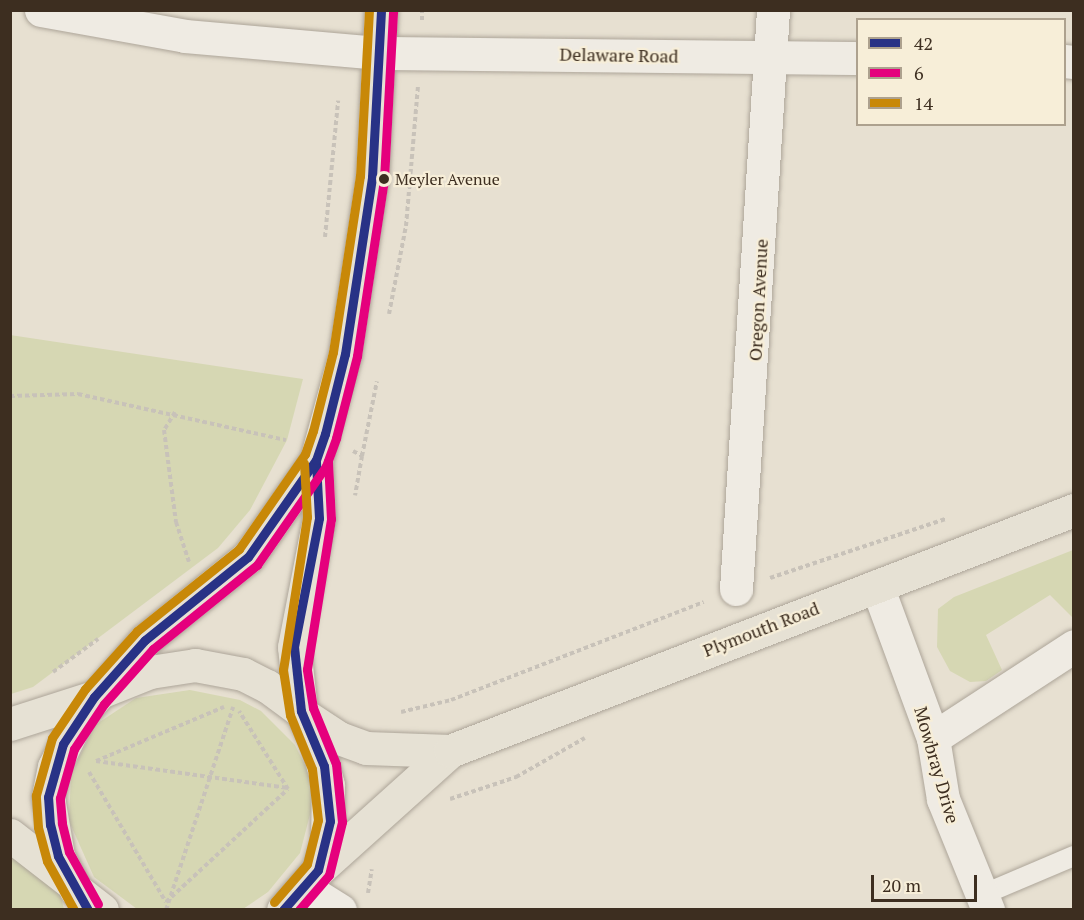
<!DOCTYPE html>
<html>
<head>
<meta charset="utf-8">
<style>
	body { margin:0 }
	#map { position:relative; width:1084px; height:920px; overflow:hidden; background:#e7e0d1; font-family:"PT Serif",serif }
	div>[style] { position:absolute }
	.green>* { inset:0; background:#d6d7b3 }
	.path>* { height:4px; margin-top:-2px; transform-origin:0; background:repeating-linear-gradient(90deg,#c8c2b9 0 4.5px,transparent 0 7.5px) }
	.roads { filter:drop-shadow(0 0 2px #ada599) drop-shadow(0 0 2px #ada599) }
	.service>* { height:20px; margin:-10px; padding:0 10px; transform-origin:10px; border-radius:10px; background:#efebe3 }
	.minor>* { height:33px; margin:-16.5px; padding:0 16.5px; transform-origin:16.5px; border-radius:16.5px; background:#efebe3 }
	.primary>* { height:33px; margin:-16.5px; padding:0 16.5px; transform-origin:16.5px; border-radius:16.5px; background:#e6e1d4 }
	.bus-1>* { height:9px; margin:-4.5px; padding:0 4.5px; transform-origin:4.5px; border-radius:4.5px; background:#283286 }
	.bus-2>* { height:9px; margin:-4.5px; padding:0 4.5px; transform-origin:4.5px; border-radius:4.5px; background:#e5007d }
	.bus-3>* { height:9px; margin:-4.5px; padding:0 4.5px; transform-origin:4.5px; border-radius:4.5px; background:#c88808 }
	.dots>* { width:16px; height:16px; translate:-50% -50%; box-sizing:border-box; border:3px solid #f7eed8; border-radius:50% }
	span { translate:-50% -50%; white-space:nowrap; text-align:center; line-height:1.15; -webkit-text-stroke:4.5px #f7eed8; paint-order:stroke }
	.bus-label { font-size:16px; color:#3d2e20 }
	.left { translate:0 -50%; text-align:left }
	.street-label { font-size:18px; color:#3d2e20 }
	.frame { position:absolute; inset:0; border:12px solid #3d2e20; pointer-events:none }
	.legend { position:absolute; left:856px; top:18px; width:210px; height:108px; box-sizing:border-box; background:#f7eed8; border:2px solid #ada18e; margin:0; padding:8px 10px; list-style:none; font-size:18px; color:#3d2e20 }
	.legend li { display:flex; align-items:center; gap:12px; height:30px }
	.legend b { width:30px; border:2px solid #ada18e }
	.scale { position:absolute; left:871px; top:875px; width:106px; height:27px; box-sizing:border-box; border:3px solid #3d2e20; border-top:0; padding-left:8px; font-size:18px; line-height:21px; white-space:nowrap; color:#3d2e20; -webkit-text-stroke:4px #f7eed8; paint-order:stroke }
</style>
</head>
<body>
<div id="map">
	<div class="green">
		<i style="clip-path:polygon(10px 335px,303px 379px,287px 440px,250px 510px,218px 548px,33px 687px,11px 694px)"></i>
		<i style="clip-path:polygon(1073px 550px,1073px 618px,1050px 595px,986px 635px,1002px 670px,986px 681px,970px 682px,950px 671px,937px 647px,938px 609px,954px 597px)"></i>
		<i style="clip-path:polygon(190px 690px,240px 700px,261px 711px,295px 745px,307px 769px,313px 803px,300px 853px,268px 892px,243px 909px,137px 909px,94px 877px,69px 821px,71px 775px,95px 725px,136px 698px)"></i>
		<i style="clip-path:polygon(10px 836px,57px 882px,64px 909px,11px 909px)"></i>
	</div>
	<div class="path">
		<i style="left:422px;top:20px;width:10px;rotate:-90deg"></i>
		<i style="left:325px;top:237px;width:137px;rotate:-84.5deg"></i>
		<i style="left:389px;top:314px;width:90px;rotate:-79.1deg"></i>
		<i style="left:406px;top:226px;width:140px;rotate:-85.1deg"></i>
		<i style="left:10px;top:396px;width:68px;rotate:-1.7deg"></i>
		<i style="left:78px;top:394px;width:213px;rotate:12.5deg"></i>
		<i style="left:175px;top:412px;width:21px;rotate:121deg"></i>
		<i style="left:164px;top:430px;width:93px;rotate:82.6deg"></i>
		<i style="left:176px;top:522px;width:42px;rotate:72deg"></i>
		<i style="left:353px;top:451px;width:10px;rotate:29deg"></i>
		<i style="left:362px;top:456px;width:40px;rotate:100deg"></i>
		<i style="left:362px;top:456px;width:76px;rotate:-78.7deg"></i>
		<i style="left:770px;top:578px;width:185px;rotate:-18.6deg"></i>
		<i style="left:53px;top:672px;width:56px;rotate:-36.3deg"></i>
		<i style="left:401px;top:712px;width:51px;rotate:-13.5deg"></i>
		<i style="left:451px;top:700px;width:271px;rotate:-21.2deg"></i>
		<i style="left:96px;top:761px;width:139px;rotate:-22.9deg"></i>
		<i style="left:96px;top:761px;width:194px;rotate:8deg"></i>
		<i style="left:89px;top:772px;width:151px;rotate:59.4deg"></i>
		<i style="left:166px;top:902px;width:166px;rotate:-42.8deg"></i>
		<i style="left:288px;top:789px;width:92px;rotate:-122.1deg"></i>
		<i style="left:450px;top:799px;width:70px;rotate:-18.4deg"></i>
		<i style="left:516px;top:777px;width:79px;rotate:-29.5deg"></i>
		<i style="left:368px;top:893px;width:24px;rotate:-81deg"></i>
		<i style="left:166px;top:910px;width:214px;rotate:-71.7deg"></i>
	</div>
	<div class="roads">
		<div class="service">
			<i style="left:982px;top:895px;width:100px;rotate:-23deg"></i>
		</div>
		<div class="minor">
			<i style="left:41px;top:10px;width:146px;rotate:10.2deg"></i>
			<i style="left:185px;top:36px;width:196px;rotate:5deg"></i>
			<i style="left:380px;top:53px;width:478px;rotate:0.6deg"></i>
			<i style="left:1064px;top:61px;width:10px;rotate:6deg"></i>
			<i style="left:877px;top:586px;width:162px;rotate:69.8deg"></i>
			<i style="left:933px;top:738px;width:62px;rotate:80.7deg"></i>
			<i style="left:943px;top:799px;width:120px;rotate:67.9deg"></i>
			<i style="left:736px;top:589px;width:580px;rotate:-86.34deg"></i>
			<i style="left:933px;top:738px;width:168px;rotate:-33.1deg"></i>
			<i style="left:306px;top:889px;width:40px;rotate:32deg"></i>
		</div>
		<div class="primary">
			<i style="left:100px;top:692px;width:69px;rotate:-49.1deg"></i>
			<i style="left:145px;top:640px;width:132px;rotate:-38.9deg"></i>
			<i style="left:248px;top:557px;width:118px;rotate:-55deg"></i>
			<i style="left:316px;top:460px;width:110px;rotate:-74.7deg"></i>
			<i style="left:345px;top:354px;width:179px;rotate:-81.3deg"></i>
			<i style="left:372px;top:177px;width:167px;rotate:-86.9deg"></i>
			<i style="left:301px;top:711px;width:64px;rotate:-96.2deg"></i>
			<i style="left:294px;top:647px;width:131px;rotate:-79deg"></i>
			<i style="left:319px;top:518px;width:58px;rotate:-93deg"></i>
			<i style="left:304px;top:715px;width:42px;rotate:33.3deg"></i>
			<i style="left:339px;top:738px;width:29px;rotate:20deg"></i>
			<i style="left:366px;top:748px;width:84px;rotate:2deg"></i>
			<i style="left:10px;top:724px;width:88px;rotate:-17.8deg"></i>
			<i style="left:10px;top:835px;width:75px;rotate:37.9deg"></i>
			<i style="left:318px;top:870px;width:178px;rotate:-42deg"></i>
			<i style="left:450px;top:751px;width:669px;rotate:-21.12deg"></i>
			<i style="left:102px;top:910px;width:33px;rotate:-142deg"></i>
			<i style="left:76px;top:890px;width:38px;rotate:-118deg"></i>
			<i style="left:58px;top:856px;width:60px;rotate:-99.6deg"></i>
			<i style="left:48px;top:797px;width:31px;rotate:-79deg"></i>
			<i style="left:54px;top:767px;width:57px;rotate:-63.9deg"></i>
			<i style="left:79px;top:716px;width:32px;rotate:-49deg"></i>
			<i style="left:100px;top:692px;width:54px;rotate:-21.8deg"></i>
			<i style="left:150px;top:672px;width:46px;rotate:-8.8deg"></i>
			<i style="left:195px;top:665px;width:49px;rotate:10.6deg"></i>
			<i style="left:243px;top:674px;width:27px;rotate:27deg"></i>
			<i style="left:267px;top:686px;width:42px;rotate:36.3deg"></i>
			<i style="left:301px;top:711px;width:34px;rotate:63deg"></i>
			<i style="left:316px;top:741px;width:46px;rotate:74.7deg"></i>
			<i style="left:328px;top:785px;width:56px;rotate:91deg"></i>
			<i style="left:327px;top:841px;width:30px;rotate:107deg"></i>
			<i style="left:318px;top:870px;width:53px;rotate:131.2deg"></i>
		</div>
	</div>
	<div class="bus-1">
		<i style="left:301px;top:711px;width:64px;rotate:-96.2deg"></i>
		<i style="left:294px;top:647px;width:131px;rotate:-79deg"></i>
		<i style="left:319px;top:518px;width:56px;rotate:-93.1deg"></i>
		<i style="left:88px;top:910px;width:62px;rotate:-119.1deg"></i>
		<i style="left:58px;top:856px;width:32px;rotate:-104deg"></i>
		<i style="left:50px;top:825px;width:28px;rotate:-94deg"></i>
		<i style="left:48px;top:797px;width:55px;rotate:-74.2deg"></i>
		<i style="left:63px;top:744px;width:56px;rotate:-56.6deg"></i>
		<i style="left:94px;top:697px;width:76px;rotate:-48.2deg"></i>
		<i style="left:145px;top:640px;width:132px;rotate:-38.9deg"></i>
		<i style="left:248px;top:557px;width:118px;rotate:-55deg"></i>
		<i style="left:316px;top:460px;width:28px;rotate:-71deg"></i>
		<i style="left:325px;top:434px;width:82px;rotate:-76deg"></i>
		<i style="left:345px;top:354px;width:179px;rotate:-81.3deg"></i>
		<i style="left:372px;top:177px;width:167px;rotate:-86.9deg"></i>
		<i style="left:283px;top:910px;width:53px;rotate:-48.8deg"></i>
		<i style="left:318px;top:870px;width:50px;rotate:-76.2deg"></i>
		<i style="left:330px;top:821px;width:55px;rotate:-96.2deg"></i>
		<i style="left:324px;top:766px;width:60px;rotate:-112.7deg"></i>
	</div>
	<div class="bus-2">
		<i style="left:98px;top:904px;width:60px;rotate:-119.1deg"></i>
		<i style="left:69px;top:852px;width:30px;rotate:-104deg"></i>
		<i style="left:62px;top:823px;width:25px;rotate:-95deg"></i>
		<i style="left:60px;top:798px;width:51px;rotate:-74.1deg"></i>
		<i style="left:74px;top:749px;width:54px;rotate:-56.3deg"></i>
		<i style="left:104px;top:704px;width:74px;rotate:-48.3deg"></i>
		<i style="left:153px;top:649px;width:134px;rotate:-38.9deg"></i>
		<i style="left:257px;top:565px;width:121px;rotate:-55.1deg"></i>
		<i style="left:326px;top:466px;width:30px;rotate:-70deg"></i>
		<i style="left:336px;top:438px;width:85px;rotate:-75.6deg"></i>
		<i style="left:357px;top:356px;width:179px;rotate:-81.3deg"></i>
		<i style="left:384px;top:179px;width:168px;rotate:-86.9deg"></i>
		<i style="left:299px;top:910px;width:46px;rotate:-49.4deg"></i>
		<i style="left:329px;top:875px;width:55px;rotate:-76.2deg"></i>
		<i style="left:342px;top:822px;width:58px;rotate:-95.9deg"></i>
		<i style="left:336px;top:764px;width:61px;rotate:-112.3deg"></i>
		<i style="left:313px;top:708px;width:39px;rotate:-99deg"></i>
		<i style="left:307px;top:669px;width:152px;rotate:-80.9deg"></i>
		<i style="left:331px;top:519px;width:58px;rotate:-93deg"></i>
	</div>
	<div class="bus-3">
		<i style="left:274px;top:902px;width:50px;rotate:-49deg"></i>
		<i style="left:307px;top:864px;width:45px;rotate:-76deg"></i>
		<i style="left:318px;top:820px;width:51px;rotate:-96.7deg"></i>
		<i style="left:312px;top:769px;width:58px;rotate:-112.2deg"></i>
		<i style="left:290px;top:715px;width:46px;rotate:-98.8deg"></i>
		<i style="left:283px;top:670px;width:155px;rotate:-81.1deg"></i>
		<i style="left:307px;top:517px;width:54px;rotate:-93.2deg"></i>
		<i style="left:74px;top:910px;width:56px;rotate:-118.9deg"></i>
		<i style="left:47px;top:861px;width:35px;rotate:-105deg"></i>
		<i style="left:38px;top:827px;width:32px;rotate:-94deg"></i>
		<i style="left:36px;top:795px;width:59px;rotate:-74.3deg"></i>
		<i style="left:52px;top:738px;width:59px;rotate:-56deg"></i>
		<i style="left:85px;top:689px;width:78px;rotate:-48.1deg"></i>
		<i style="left:137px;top:631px;width:131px;rotate:-38.8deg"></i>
		<i style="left:239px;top:549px;width:116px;rotate:-55.2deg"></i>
		<i style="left:305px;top:454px;width:24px;rotate:-71deg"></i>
		<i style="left:313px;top:431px;width:81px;rotate:-75.8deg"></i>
		<i style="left:333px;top:352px;width:178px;rotate:-81.3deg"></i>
		<i style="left:360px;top:176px;width:166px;rotate:-86.9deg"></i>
	</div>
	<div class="dots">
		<i style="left:384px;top:179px;background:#3d2e20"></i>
	</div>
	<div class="bus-label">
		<span class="left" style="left:395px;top:179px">Meyler Avenue</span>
	</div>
	<div class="street-label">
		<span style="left:619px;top:55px;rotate:1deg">Delaware Road</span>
		<span style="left:758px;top:300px;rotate:-87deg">Oregon Avenue</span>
		<span style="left:761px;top:629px;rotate:-21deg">Plymouth Road</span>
		<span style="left:937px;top:765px;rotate:74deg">Mowbray Drive</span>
	</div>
	<div class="frame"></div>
	<ul class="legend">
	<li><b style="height:8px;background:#283286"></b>42</li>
	<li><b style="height:8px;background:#e5007d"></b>6</li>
	<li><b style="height:8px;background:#c88808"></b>14</li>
	</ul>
	<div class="scale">20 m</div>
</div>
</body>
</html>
